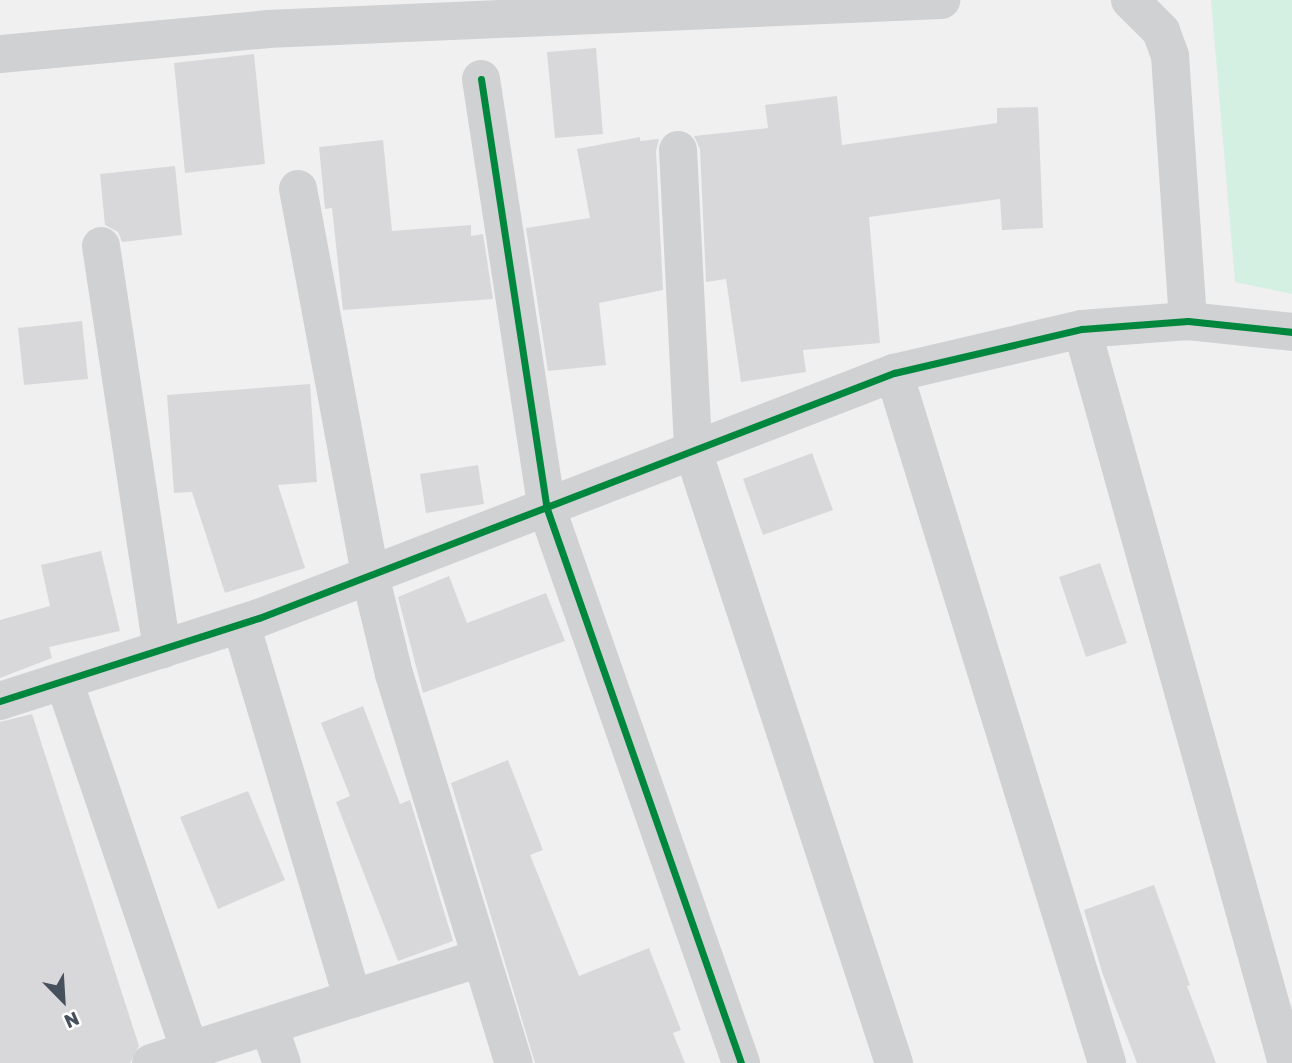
<!DOCTYPE html>
<html>
<head>
<meta charset="utf-8">
<style>
	body { margin:0 }
	#map { position:relative; width:1292px; height:1063px; overflow:hidden; background:#f1f0f0; font-family:Rubik,sans-serif }
	div>[style] { position:absolute }
	.green>* { inset:0; background:#d4f0e3 }
	.building>* { inset:0; background:#d8d8db }
	.minor>* { height:38px; margin:-19px; padding:0 19px; transform-origin:19px; border-radius:19px; background:#cfd1d3 }
	.tertiary>* { height:38px; margin:-19px; padding:0 19px; transform-origin:19px; border-radius:19px; background:#cfd1d3 }
	.cycleway>* { height:7px; margin:-3.5px; padding:0 3.5px; transform-origin:3.5px; border-radius:3.5px; background:#00873e }
	span { translate:-50% -50%; white-space:nowrap; text-align:center; line-height:1.15; -webkit-text-stroke:5px #fff; paint-order:stroke }
	.north { position:absolute; left:28px; top:965px; width:70px; height:70px; -webkit-text-stroke:5px #fff; paint-order:stroke; rotate:156deg; font-size:19px; font-weight:700; line-height:28px; text-align:center; color:#47505d }
	.north::after { content:''; display:block; margin:auto; width:24px; height:32px; background:#47505d; clip-path:polygon(50% 0,100% 100%,50% 72%,0 100%) }
</style>
</head>
<body>
<div id="map">
	<div class="green">
		<i style="clip-path:polygon(1211px 0,1292px 0,1292px 294px,1235px 282px)"></i>
	</div>
	<div class="building">
		<i style="clip-path:polygon(596px 48px,603px 134px,555px 138px,547px 52px)"></i>
		<i style="clip-path:polygon(254px 54px,265px 164px,185px 173px,174px 63px)"></i>
		<i style="clip-path:polygon(837px 96px,842px 145px,997px 123px,997px 108px,1038px 107px,1043px 228px,1002px 230px,1000px 199px,869px 217px,880px 343px,803px 350px,806px 372px,741px 382px,726px 279px,706px 282px,700px 149px,694px 136px,768px 128px,765px 105px)"></i>
		<i style="clip-path:polygon(640px 137px,640px 141px,659px 139px,656px 151px,663px 290px,599px 303px,606px 365px,548px 371px,526px 228px,590px 218px,577px 149px)"></i>
		<i style="clip-path:polygon(383px 140px,392px 231px,471px 225px,471px 236px,483px 234px,493px 299px,343px 310px,332px 208px,325px 209px,319px 147px)"></i>
		<i style="clip-path:polygon(175px 166px,182px 235px,122px 242px,118px 232px,105px 225px,100px 174px)"></i>
		<i style="clip-path:polygon(82px 321px,88px 379px,24px 385px,18px 328px)"></i>
		<i style="clip-path:polygon(310px 384px,317px 482px,278px 485px,305px 568px,225px 593px,192px 492px,174px 493px,167px 395px)"></i>
		<i style="clip-path:polygon(812px 453px,833px 510px,763px 535px,743px 479px)"></i>
		<i style="clip-path:polygon(478px 465px,484px 504px,426px 513px,420px 474px)"></i>
		<i style="clip-path:polygon(101px 551px,120px 631px,49px 647px,52px 658px,0 678px,0 620px,50px 606px,41px 565px)"></i>
		<i style="clip-path:polygon(1100px 563px,1127px 643px,1086px 657px,1059px 577px)"></i>
		<i style="clip-path:polygon(449px 576px,467px 623px,546px 593px,565px 641px,423px 693px,398px 597px)"></i>
		<i style="clip-path:polygon(363px 706px,400px 804px,410px 800px,453px 941px,398px 961px,336px 802px,350px 796px,321px 723px)"></i>
		<i style="clip-path:polygon(32px 714px,139px 1046px,130px 1063px,0 1063px,0 722px)"></i>
		<i style="clip-path:polygon(508px 760px,543px 850px,530px 855px,579px 976px,649px 948px,681px 1030px,673px 1033px,685px 1063px,535px 1063px,451px 783px)"></i>
		<i style="clip-path:polygon(248px 791px,285px 880px,218px 909px,180px 817px)"></i>
		<i style="clip-path:polygon(1154px 885px,1190px 985px,1187px 986px,1216px 1063px,1137px 1063px,1103px 975px,1084px 910px)"></i>
	</div>
	<div class="minor">
		<i style="left:1130px;top:0;width:44px;rotate:45deg"></i>
		<i style="left:1161px;top:31px;width:27px;rotate:70deg"></i>
		<i style="left:1170px;top:56px;width:266px;rotate:86.1deg"></i>
		<i style="left:0;top:54px;width:268px;rotate:-5.3deg"></i>
		<i style="left:267px;top:29px;width:675px;rotate:-2.46deg"></i>
		<i style="left:481px;top:79px;width:435px;rotate:81.3deg"></i>
		<i style="left:547px;top:509px;width:587px;rotate:70.7deg"></i>
		<i style="left:678px;top:150px;width:301px;rotate:87.1deg"></i>
		<i style="left:693px;top:451px;width:644px;rotate:71.82deg"></i>
		<i style="left:298px;top:189px;width:393px;rotate:79.4deg"></i>
		<i style="left:370px;top:575px;width:102px;rotate:76.4deg"></i>
		<i style="left:394px;top:674px;width:407px;rotate:72.9deg"></i>
		<i style="left:101px;top:246px;width:408px;rotate:81.4deg"></i>
		<i style="left:1082px;top:329px;width:762px;rotate:74.4deg"></i>
		<i style="left:894px;top:373px;width:722px;rotate:72.84deg"></i>
		<i style="left:241px;top:624px;width:391px;rotate:73.4deg"></i>
		<i style="left:64px;top:681px;width:391px;rotate:71.2deg"></i>
		<i style="left:269px;top:1026px;width:39px;rotate:71deg"></i>
		<i style="left:151px;top:1063px;width:345px;rotate:-17.7deg"></i>
	</div>
	<div class="tertiary">
		<i style="left:0;top:701px;width:272px;rotate:-17.8deg"></i>
		<i style="left:259px;top:618px;width:681px;rotate:-21.1deg"></i>
		<i style="left:894px;top:373px;width:193px;rotate:-13.2deg"></i>
		<i style="left:1082px;top:329px;width:106px;rotate:-4.3deg"></i>
		<i style="left:1188px;top:321px;width:105px;rotate:6deg"></i>
	</div>
	<div class="cycleway">
		<i style="left:481px;top:79px;width:435px;rotate:81.3deg"></i>
		<i style="left:547px;top:509px;width:587px;rotate:70.7deg"></i>
		<i style="left:0;top:701px;width:272px;rotate:-17.8deg"></i>
		<i style="left:259px;top:618px;width:681px;rotate:-21.1deg"></i>
		<i style="left:894px;top:373px;width:193px;rotate:-13.2deg"></i>
		<i style="left:1082px;top:329px;width:106px;rotate:-4.3deg"></i>
		<i style="left:1188px;top:321px;width:105px;rotate:6deg"></i>
	</div>
	<div class="north">N</div>
</div>
</body>
</html>
